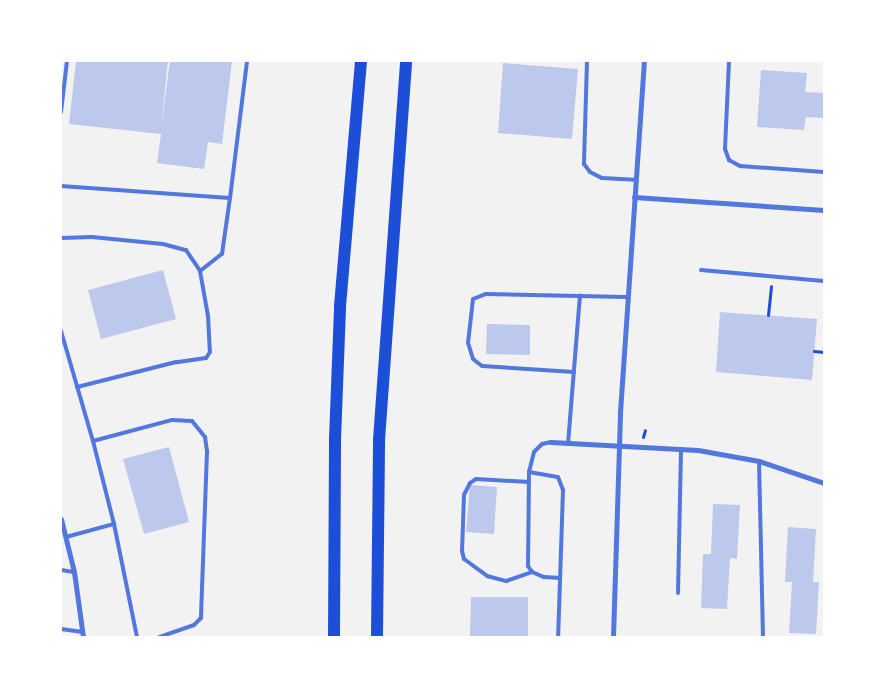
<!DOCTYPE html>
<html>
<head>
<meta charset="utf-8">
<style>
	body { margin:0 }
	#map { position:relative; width:885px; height:698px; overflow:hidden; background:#f2f2f2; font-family:"Varela Round",sans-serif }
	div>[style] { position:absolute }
	.building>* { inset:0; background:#bdc9ec }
	.path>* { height:3px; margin:-1.5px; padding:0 1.5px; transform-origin:1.5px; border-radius:1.5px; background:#1d4ed8 }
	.service>* { height:4px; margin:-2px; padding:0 2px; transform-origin:2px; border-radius:2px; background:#5277de }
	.minor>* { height:5px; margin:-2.5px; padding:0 2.5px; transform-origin:2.5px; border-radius:2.5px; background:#5277de }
	.primary>* { height:12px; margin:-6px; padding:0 6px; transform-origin:6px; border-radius:6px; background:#1d4ed8 }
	span { translate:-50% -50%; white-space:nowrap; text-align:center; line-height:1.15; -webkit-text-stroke:5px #fff; paint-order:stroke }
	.frame { position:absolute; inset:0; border:62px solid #fff; pointer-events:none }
</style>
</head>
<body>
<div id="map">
	<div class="building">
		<i style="clip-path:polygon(76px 61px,168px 61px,161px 128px,170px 61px,232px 61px,222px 144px,208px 142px,204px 169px,157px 163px,161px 134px,69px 124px)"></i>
		<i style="clip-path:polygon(503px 63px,578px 69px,572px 139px,498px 133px)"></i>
		<i style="clip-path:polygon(761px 70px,807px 73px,805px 92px,824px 93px,824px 118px,806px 117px,804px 130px,757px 127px)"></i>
		<i style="clip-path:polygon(163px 270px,176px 319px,101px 339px,88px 290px)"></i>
		<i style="clip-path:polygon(720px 312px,817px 319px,812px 380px,716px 372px)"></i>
		<i style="clip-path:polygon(487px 324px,530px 325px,530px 355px,486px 354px)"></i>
		<i style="clip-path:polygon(169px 447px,189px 522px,144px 534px,123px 459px)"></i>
		<i style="clip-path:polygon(470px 485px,497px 487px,494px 534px,466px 532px)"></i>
		<i style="clip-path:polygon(713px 504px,740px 505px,737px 559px,730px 558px,727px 609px,701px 608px,703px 554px,711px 554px)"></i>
		<i style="clip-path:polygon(788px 527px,816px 529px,813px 582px,819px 582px,816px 634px,789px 633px,792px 582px,785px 582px)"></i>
		<i style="clip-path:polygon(471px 597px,528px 597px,528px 637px,470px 637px)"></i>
	</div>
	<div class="path">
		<i style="left:768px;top:315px;width:29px;rotate:-84deg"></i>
		<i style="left:814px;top:351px;width:10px;rotate:6deg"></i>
		<i style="left:643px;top:437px;width:7px;rotate:-74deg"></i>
	</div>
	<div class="service">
		<i style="left:587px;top:61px;width:103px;rotate:91.7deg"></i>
		<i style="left:584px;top:164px;width:10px;rotate:53deg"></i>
		<i style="left:590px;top:172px;width:13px;rotate:27deg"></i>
		<i style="left:602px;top:178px;width:33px;rotate:3deg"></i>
		<i style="left:729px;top:61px;width:88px;rotate:92.6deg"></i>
		<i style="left:725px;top:149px;width:12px;rotate:70deg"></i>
		<i style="left:729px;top:160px;width:13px;rotate:29deg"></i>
		<i style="left:740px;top:166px;width:84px;rotate:4.1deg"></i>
		<i style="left:61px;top:112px;width:51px;rotate:-83.3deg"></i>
		<i style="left:61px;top:186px;width:169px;rotate:4.1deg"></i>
		<i style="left:230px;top:198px;width:138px;rotate:-82.9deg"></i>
		<i style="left:61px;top:238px;width:31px;rotate:-2deg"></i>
		<i style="left:92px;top:237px;width:71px;rotate:5.6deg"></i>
		<i style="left:163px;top:244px;width:24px;rotate:15deg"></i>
		<i style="left:186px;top:250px;width:25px;rotate:56deg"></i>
		<i style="left:200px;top:271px;width:46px;rotate:79.9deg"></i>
		<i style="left:208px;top:316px;width:36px;rotate:87deg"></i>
		<i style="left:210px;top:352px;width:7px;rotate:124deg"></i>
		<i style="left:206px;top:358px;width:30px;rotate:172deg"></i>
		<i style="left:176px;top:362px;width:102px;rotate:165.8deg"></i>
		<i style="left:701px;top:270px;width:123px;rotate:5.1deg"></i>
		<i style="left:200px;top:271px;width:28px;rotate:-38deg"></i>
		<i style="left:222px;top:254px;width:57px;rotate:-81.9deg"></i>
		<i style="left:61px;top:331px;width:115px;rotate:73.8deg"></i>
		<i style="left:574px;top:372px;width:92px;rotate:-176.3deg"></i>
		<i style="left:482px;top:366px;width:11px;rotate:-142deg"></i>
		<i style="left:473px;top:359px;width:17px;rotate:-107deg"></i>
		<i style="left:468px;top:343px;width:44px;rotate:-83.5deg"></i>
		<i style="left:473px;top:299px;width:14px;rotate:-21deg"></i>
		<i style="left:486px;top:294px;width:140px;rotate:1.2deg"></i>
		<i style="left:551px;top:442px;width:9px;rotate:167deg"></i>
		<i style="left:542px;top:444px;width:11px;rotate:135deg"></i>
		<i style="left:534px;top:452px;width:21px;rotate:104deg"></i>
		<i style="left:529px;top:472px;width:29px;rotate:10deg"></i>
		<i style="left:558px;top:477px;width:14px;rotate:69deg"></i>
		<i style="left:563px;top:490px;width:147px;rotate:91.9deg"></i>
		<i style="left:568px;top:444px;width:149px;rotate:-85.4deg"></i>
		<i style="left:759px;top:461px;width:176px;rotate:88.7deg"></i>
		<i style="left:529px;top:472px;width:94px;rotate:90.6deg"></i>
		<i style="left:528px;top:566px;width:7px;rotate:56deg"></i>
		<i style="left:532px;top:572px;width:13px;rotate:23deg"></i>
		<i style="left:544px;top:577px;width:16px;rotate:4deg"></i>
		<i style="left:529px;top:482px;width:53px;rotate:-176.8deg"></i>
		<i style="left:476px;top:479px;width:7px;rotate:146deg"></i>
		<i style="left:470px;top:483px;width:13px;rotate:117deg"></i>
		<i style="left:464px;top:495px;width:56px;rotate:92deg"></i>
		<i style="left:462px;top:551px;width:8px;rotate:76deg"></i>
		<i style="left:464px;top:559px;width:29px;rotate:36deg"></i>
		<i style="left:487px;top:576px;width:20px;rotate:15deg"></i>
		<i style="left:506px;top:581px;width:28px;rotate:-19deg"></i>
		<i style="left:114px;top:524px;width:86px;rotate:-104.2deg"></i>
		<i style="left:93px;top:441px;width:82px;rotate:-14.9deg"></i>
		<i style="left:172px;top:420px;width:20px;rotate:3deg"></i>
		<i style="left:192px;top:421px;width:21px;rotate:51deg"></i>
		<i style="left:205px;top:437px;width:15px;rotate:82deg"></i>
		<i style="left:207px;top:452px;width:166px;rotate:92.1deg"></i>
		<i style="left:201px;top:618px;width:10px;rotate:135deg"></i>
		<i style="left:194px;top:625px;width:37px;rotate:161deg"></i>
		<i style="left:66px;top:537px;width:50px;rotate:-15.2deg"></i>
		<i style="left:114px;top:524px;width:115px;rotate:78.5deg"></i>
		<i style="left:61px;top:570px;width:13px;rotate:9deg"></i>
		<i style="left:678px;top:593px;width:144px;rotate:-88.8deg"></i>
		<i style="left:61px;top:629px;width:22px;rotate:8deg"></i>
	</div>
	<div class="minor">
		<i style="left:634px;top:197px;width:190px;rotate:3.9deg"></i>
		<i style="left:551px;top:442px;width:147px;rotate:3.1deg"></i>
		<i style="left:698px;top:450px;width:62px;rotate:10.2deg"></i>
		<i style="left:759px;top:461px;width:69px;rotate:18.7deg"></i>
		<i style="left:61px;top:519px;width:55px;rotate:76.2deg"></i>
		<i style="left:74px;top:572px;width:66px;rotate:82.1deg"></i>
		<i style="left:613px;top:637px;width:225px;rotate:-88.2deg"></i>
		<i style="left:620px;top:412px;width:352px;rotate:-86.1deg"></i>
	</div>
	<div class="primary">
		<i style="left:334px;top:637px;width:198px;rotate:-89.7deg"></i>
		<i style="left:335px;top:439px;width:133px;rotate:-87.8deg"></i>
		<i style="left:340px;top:306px;width:246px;rotate:-85.1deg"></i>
		<i style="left:377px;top:637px;width:197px;rotate:-89.4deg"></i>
		<i style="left:379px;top:440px;width:380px;rotate:-85.9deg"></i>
	</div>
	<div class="frame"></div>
</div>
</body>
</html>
